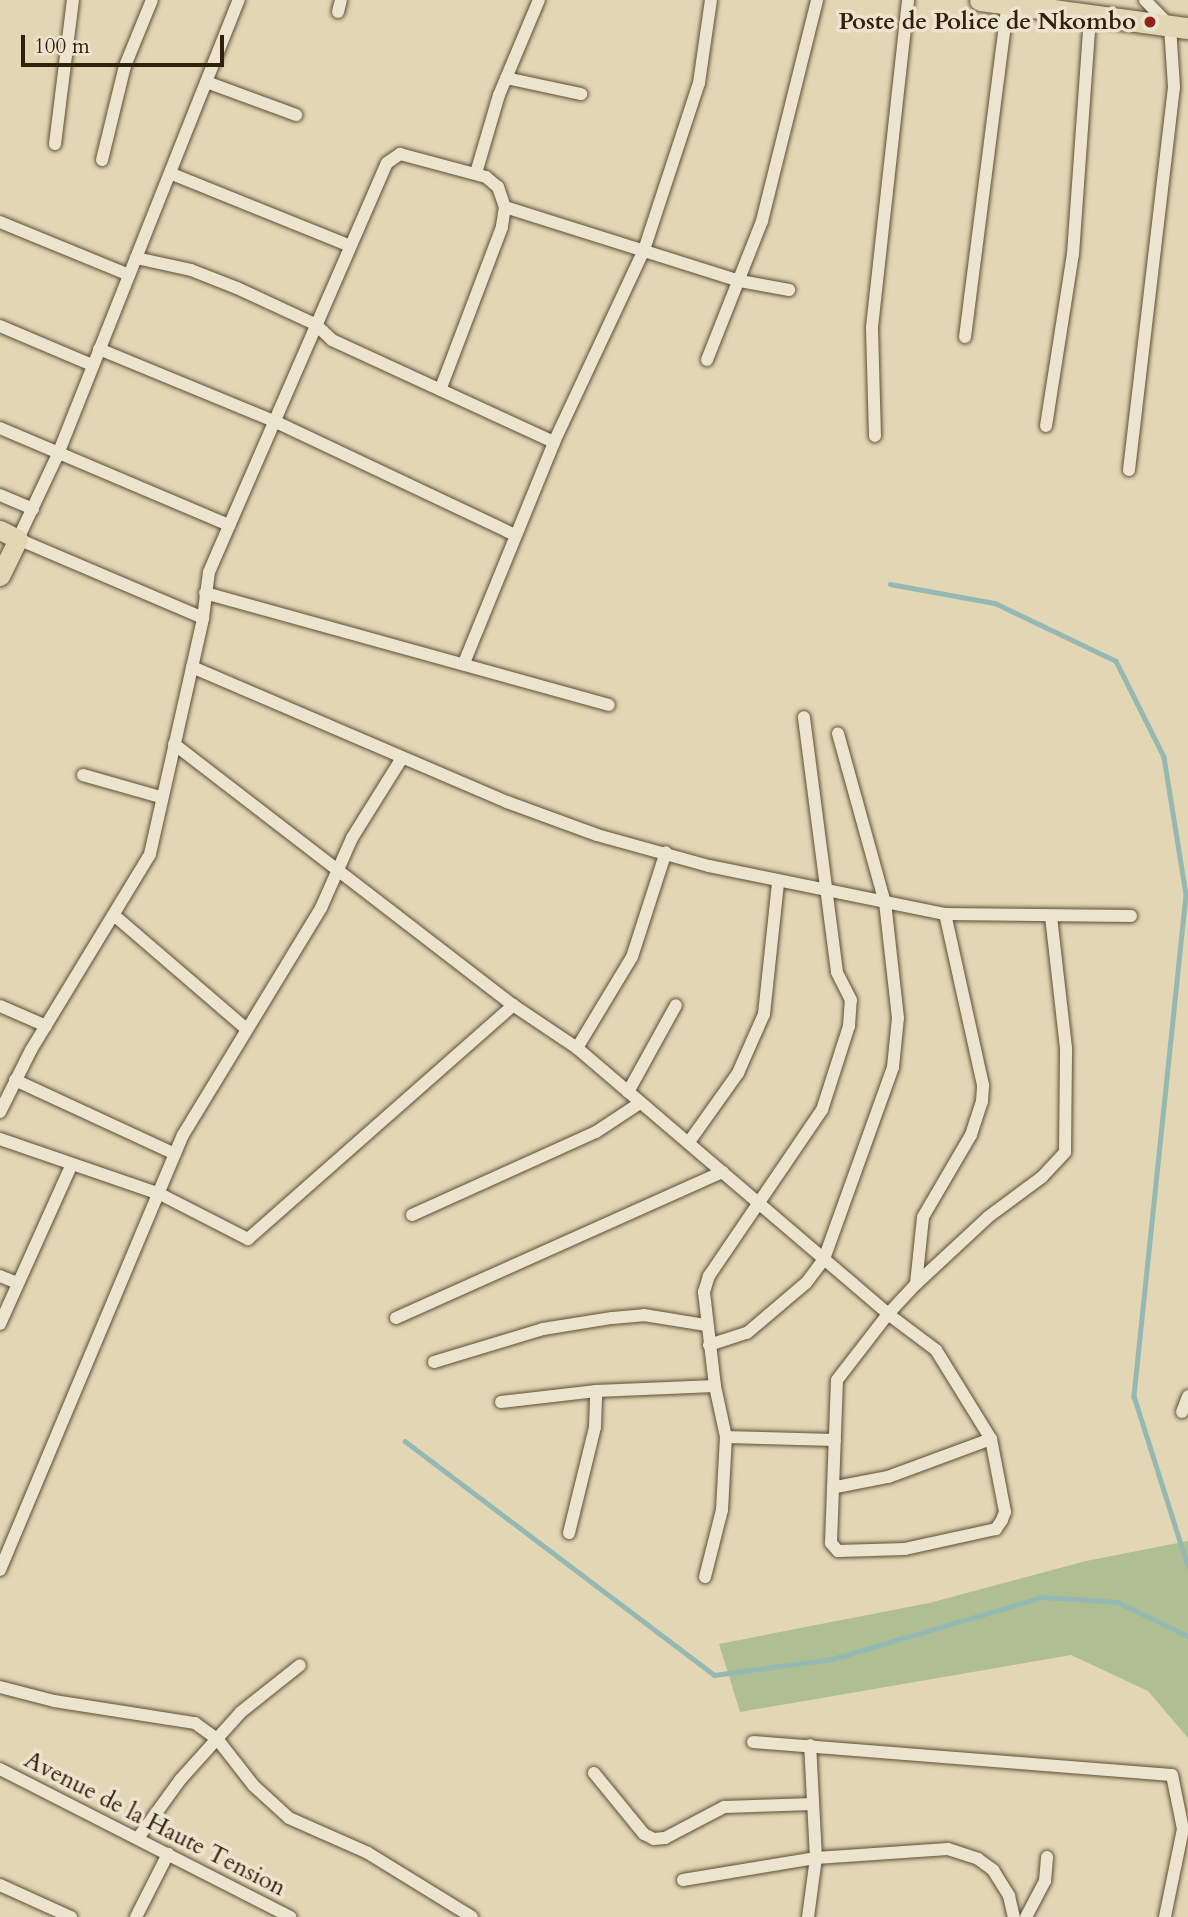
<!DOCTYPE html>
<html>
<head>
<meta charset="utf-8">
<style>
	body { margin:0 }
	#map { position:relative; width:1188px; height:1917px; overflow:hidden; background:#e3d6b5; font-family:Cardo,serif }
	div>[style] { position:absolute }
	.green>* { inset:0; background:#afbf91 }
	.stream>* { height:4.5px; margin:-2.25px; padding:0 2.25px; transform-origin:2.25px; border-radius:2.25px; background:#96b8b3 }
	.roads { filter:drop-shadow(0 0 2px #5d4e36) drop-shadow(0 0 2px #5d4e36) }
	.street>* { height:12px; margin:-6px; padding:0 6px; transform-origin:6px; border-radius:6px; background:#ede4cf }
	.primary>* { height:19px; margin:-9.5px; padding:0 9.5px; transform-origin:9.5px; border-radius:9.5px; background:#e3d6b5 }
	.highway>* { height:21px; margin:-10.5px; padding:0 10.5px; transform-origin:10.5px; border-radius:10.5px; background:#e3d6b5 }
	.dots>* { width:19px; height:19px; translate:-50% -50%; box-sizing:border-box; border:4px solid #ede4cf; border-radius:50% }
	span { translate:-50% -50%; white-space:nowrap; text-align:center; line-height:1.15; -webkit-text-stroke:7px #ede4cf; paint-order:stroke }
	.poi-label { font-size:24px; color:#30210c; font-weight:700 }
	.right { translate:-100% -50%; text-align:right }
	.street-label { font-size:24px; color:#30210c }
	.scale { position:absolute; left:21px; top:35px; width:203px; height:32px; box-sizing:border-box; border:4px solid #30210c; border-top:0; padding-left:9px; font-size:21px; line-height:24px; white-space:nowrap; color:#30210c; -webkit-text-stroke:5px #ede4cf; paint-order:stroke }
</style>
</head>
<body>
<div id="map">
	<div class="green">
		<i style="clip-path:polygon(1188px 1541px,1188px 1738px,1148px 1691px,1071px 1655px,740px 1712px,719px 1644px,929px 1603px,1086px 1561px)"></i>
	</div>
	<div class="stream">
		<i style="left:890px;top:584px;width:107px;rotate:10.3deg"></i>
		<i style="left:995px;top:603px;width:134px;rotate:25.6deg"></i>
		<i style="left:1116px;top:661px;width:107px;rotate:63.4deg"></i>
		<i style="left:1164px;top:757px;width:140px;rotate:80.9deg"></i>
		<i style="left:1186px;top:895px;width:504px;rotate:95.93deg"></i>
		<i style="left:1134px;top:1396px;width:178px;rotate:72.4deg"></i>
		<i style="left:405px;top:1441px;width:388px;rotate:37.1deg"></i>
		<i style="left:714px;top:1675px;width:119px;rotate:-7.7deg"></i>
		<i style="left:832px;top:1659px;width:220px;rotate:-16.4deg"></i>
		<i style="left:1043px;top:1597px;width:75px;rotate:3.8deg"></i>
		<i style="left:1118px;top:1602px;width:78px;rotate:25.9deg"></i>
	</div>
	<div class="roads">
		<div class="street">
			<i style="left:338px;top:12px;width:12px;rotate:-76deg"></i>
			<i style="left:506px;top:78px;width:77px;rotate:12deg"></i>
			<i style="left:209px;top:83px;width:93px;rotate:20.2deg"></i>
			<i style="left:55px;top:144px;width:145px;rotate:-82.9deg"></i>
			<i style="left:102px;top:160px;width:97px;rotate:-76.3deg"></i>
			<i style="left:125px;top:66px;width:71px;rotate:-67.8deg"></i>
			<i style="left:476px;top:173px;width:81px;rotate:-73.6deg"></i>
			<i style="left:499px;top:95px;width:103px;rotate:-67.2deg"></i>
			<i style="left:172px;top:174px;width:192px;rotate:22deg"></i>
			<i style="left:505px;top:207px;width:246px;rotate:17.5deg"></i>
			<i style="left:740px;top:281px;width:50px;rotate:10.4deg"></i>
			<i style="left:0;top:222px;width:139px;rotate:22.3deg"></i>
			<i style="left:136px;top:258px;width:56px;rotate:12.3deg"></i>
			<i style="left:191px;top:270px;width:49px;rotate:21.4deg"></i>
			<i style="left:237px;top:288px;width:86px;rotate:24.8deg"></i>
			<i style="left:315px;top:324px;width:23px;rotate:43deg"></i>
			<i style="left:332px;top:340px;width:244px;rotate:24.7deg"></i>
			<i style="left:0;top:326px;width:100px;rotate:23deg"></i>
			<i style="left:965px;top:337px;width:337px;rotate:-82.7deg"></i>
			<i style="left:99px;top:349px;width:189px;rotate:22.4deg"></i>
			<i style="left:274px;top:421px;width:267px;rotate:25.3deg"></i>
			<i style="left:707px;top:360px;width:149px;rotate:-68.4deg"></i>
			<i style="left:762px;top:221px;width:228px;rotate:-76deg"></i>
			<i style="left:1046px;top:426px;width:174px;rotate:-81.1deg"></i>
			<i style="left:1073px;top:254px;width:238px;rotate:-85.9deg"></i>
			<i style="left:0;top:428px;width:249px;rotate:23deg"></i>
			<i style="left:875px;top:436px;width:109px;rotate:-91.6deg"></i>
			<i style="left:872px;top:327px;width:329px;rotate:-83.7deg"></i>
			<i style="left:1129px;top:470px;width:386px;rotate:-83.3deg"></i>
			<i style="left:1174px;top:87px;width:61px;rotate:-93.8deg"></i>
			<i style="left:1170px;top:26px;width:36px;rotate:-134deg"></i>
			<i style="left:0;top:495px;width:36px;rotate:23deg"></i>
			<i style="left:205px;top:593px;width:419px;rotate:15.5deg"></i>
			<i style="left:203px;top:618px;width:201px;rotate:-156.9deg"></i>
			<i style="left:18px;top:539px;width:94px;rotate:-64.8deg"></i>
			<i style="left:58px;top:454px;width:489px;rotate:-68.3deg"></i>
			<i style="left:464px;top:663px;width:239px;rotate:-67.8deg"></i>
			<i style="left:554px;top:442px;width:212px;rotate:-64.9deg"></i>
			<i style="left:644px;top:250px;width:176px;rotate:-71.8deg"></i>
			<i style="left:699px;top:83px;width:84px;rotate:-81.8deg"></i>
			<i style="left:192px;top:667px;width:343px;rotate:23.2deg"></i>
			<i style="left:507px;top:802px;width:96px;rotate:20.1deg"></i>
			<i style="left:597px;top:835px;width:116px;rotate:15.5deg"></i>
			<i style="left:709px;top:866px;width:241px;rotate:11.5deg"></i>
			<i style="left:945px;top:914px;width:186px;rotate:0.6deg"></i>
			<i style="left:174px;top:744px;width:428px;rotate:37.6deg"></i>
			<i style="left:513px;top:1005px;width:77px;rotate:33.9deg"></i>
			<i style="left:577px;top:1048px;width:409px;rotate:40.5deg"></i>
			<i style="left:888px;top:1314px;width:60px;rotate:36.9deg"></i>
			<i style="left:936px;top:1350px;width:105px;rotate:58.3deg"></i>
			<i style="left:991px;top:1439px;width:74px;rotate:79.1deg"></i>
			<i style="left:1005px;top:1512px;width:9px;rotate:111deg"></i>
			<i style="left:1002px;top:1520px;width:11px;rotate:124deg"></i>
			<i style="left:996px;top:1529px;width:93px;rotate:167.6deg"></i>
			<i style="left:905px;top:1549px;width:67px;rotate:178.3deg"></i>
			<i style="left:838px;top:1551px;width:11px;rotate:-131deg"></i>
			<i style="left:831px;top:1543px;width:163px;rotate:-87.9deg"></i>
			<i style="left:837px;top:1380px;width:83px;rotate:-52.3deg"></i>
			<i style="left:888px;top:1314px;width:41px;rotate:-47deg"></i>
			<i style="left:916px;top:1284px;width:98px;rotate:-42.9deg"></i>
			<i style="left:988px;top:1217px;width:67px;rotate:-36.5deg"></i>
			<i style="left:1042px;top:1177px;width:34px;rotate:-47deg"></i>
			<i style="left:1065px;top:1152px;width:104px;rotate:-89.4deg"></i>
			<i style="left:1066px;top:1048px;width:132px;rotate:-96.5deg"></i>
			<i style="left:83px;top:775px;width:80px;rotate:15.9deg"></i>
			<i style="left:115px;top:916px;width:172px;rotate:40.7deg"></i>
			<i style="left:0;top:1006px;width:50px;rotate:23.5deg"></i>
			<i style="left:577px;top:1048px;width:106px;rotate:-58.9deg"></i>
			<i style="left:632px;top:957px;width:110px;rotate:-72.1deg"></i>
			<i style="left:15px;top:1080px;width:176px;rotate:24.8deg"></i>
			<i style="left:628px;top:1092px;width:99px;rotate:-61.1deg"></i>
			<i style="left:0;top:1112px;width:69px;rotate:-63.4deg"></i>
			<i style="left:31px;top:1050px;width:229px;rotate:-58.7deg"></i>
			<i style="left:150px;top:854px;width:242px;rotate:-77.3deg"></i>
			<i style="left:203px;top:618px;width:46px;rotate:-82.6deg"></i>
			<i style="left:209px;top:572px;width:446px;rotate:-66.5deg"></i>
			<i style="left:387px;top:163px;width:16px;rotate:-35deg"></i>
			<i style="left:400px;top:154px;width:89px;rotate:15deg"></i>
			<i style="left:486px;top:177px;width:16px;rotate:40deg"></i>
			<i style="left:498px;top:187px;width:21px;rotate:71deg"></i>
			<i style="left:505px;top:207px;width:20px;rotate:99deg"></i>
			<i style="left:502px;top:227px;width:172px;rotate:110.8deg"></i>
			<i style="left:0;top:1139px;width:169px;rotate:19deg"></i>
			<i style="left:160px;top:1194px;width:99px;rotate:27.1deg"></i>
			<i style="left:248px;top:1239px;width:354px;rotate:-41.4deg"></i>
			<i style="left:689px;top:1142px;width:85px;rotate:-54.6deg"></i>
			<i style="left:738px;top:1073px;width:64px;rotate:-66.2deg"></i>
			<i style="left:764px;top:1014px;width:133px;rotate:-83.9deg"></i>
			<i style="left:412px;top:1215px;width:202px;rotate:-24.3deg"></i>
			<i style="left:596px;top:1132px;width:53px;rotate:-33.4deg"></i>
			<i style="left:0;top:1276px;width:18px;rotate:22deg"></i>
			<i style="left:916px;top:1284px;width:67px;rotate:-84deg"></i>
			<i style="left:923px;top:1217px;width:95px;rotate:-59.7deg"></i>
			<i style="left:971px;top:1135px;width:36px;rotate:-72deg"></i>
			<i style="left:982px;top:1101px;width:16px;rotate:-86deg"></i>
			<i style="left:983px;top:1085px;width:175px;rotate:-102.5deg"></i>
			<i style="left:396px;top:1318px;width:358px;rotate:-24.1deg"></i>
			<i style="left:0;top:1324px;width:173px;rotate:-65.8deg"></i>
			<i style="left:709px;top:1345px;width:40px;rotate:-18deg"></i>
			<i style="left:747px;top:1333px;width:77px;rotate:-40.3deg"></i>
			<i style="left:806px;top:1283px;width:30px;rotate:-53deg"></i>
			<i style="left:824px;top:1259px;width:204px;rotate:-70.2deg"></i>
			<i style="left:893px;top:1067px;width:49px;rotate:-84.2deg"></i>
			<i style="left:898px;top:1018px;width:116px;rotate:-96.4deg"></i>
			<i style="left:885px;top:903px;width:176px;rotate:-105.5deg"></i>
			<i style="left:434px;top:1362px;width:114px;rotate:-16.8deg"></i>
			<i style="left:543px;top:1329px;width:70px;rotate:-9.1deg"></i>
			<i style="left:612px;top:1318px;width:32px;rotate:-5deg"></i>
			<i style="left:644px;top:1315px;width:63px;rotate:9.2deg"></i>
			<i style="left:501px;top:1402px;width:96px;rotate:-6.6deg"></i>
			<i style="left:596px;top:1391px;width:119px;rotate:-2.4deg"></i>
			<i style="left:1182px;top:1412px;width:17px;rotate:-69deg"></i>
			<i style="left:726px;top:1437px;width:109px;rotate:1.6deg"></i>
			<i style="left:836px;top:1487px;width:53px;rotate:-10.9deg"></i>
			<i style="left:888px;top:1477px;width:110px;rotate:-20.3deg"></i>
			<i style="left:569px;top:1533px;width:109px;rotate:-76.2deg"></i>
			<i style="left:595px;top:1427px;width:36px;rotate:-88deg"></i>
			<i style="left:0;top:1570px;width:472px;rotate:-67.2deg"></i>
			<i style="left:183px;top:1135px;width:266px;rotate:-58.7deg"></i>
			<i style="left:321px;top:908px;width:77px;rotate:-66.1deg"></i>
			<i style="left:352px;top:838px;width:94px;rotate:-58deg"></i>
			<i style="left:705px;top:1577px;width:69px;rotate:-75.8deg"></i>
			<i style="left:722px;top:1510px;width:73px;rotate:-86.9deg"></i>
			<i style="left:726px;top:1437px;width:52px;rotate:-102.2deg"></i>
			<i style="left:715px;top:1386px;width:95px;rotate:-96.7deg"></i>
			<i style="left:704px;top:1292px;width:17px;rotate:-73deg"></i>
			<i style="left:709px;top:1276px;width:201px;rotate:-55.8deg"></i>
			<i style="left:822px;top:1110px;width:88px;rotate:-72.2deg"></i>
			<i style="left:849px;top:1026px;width:26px;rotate:-86deg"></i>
			<i style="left:851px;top:1000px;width:31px;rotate:-117deg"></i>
			<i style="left:837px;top:972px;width:257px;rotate:-97.4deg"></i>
			<i style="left:0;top:1687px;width:56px;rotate:14.5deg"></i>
			<i style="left:54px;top:1701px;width:143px;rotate:8.9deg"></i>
			<i style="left:195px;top:1723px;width:29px;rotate:36deg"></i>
			<i style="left:218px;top:1740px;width:58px;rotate:52deg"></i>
			<i style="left:254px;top:1786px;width:47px;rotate:42.4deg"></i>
			<i style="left:289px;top:1818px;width:86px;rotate:23.9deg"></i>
			<i style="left:368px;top:1853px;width:122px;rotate:31.6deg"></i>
			<i style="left:753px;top:1742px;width:420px;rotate:4.5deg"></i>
			<i style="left:1172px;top:1775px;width:55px;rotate:78.5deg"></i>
			<i style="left:1183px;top:1829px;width:90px;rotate:101.6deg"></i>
			<i style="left:0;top:1769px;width:326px;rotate:27deg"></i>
			<i style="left:594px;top:1773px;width:79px;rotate:50.7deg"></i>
			<i style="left:644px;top:1834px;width:11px;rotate:27deg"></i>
			<i style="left:654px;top:1839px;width:11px;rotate:-5deg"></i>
			<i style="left:665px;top:1838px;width:67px;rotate:-27.7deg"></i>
			<i style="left:724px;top:1807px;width:89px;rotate:-1.9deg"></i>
			<i style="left:138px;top:1838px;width:72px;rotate:-54.1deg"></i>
			<i style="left:180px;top:1780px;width:91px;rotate:-48.1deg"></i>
			<i style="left:241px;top:1712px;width:75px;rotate:-38.5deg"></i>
			<i style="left:683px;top:1880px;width:135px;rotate:-9.4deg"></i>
			<i style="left:816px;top:1858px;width:132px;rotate:-3.9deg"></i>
			<i style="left:948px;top:1849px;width:32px;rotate:18deg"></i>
			<i style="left:978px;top:1859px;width:19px;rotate:36deg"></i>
			<i style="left:993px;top:1870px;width:31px;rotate:58deg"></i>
			<i style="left:1009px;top:1896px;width:22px;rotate:77deg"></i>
			<i style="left:0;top:1885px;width:78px;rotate:24.3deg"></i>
			<i style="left:136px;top:1917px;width:71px;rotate:-63.1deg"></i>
			<i style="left:808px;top:1917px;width:60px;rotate:-82.3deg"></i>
			<i style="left:816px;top:1858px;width:113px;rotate:-93deg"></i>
			<i style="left:1026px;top:1917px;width:41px;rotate:-62.2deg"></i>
			<i style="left:1045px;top:1881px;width:24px;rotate:-85deg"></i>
		</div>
		<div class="primary">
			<i style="left:0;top:530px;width:20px;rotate:27deg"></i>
			<i style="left:18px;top:539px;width:41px;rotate:115.9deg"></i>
		</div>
		<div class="highway">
			<i style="left:980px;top:0;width:210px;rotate:7.7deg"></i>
		</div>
	</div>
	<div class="dots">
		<i style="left:1150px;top:22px;background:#8f2418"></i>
	</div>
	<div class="poi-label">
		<span class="right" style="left:1136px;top:22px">Poste de Police de Nkombo</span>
	</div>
	<div class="street-label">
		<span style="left:155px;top:1824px;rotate:27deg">Avenue de la Haute Tension</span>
	</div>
	<div class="scale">100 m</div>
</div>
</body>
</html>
